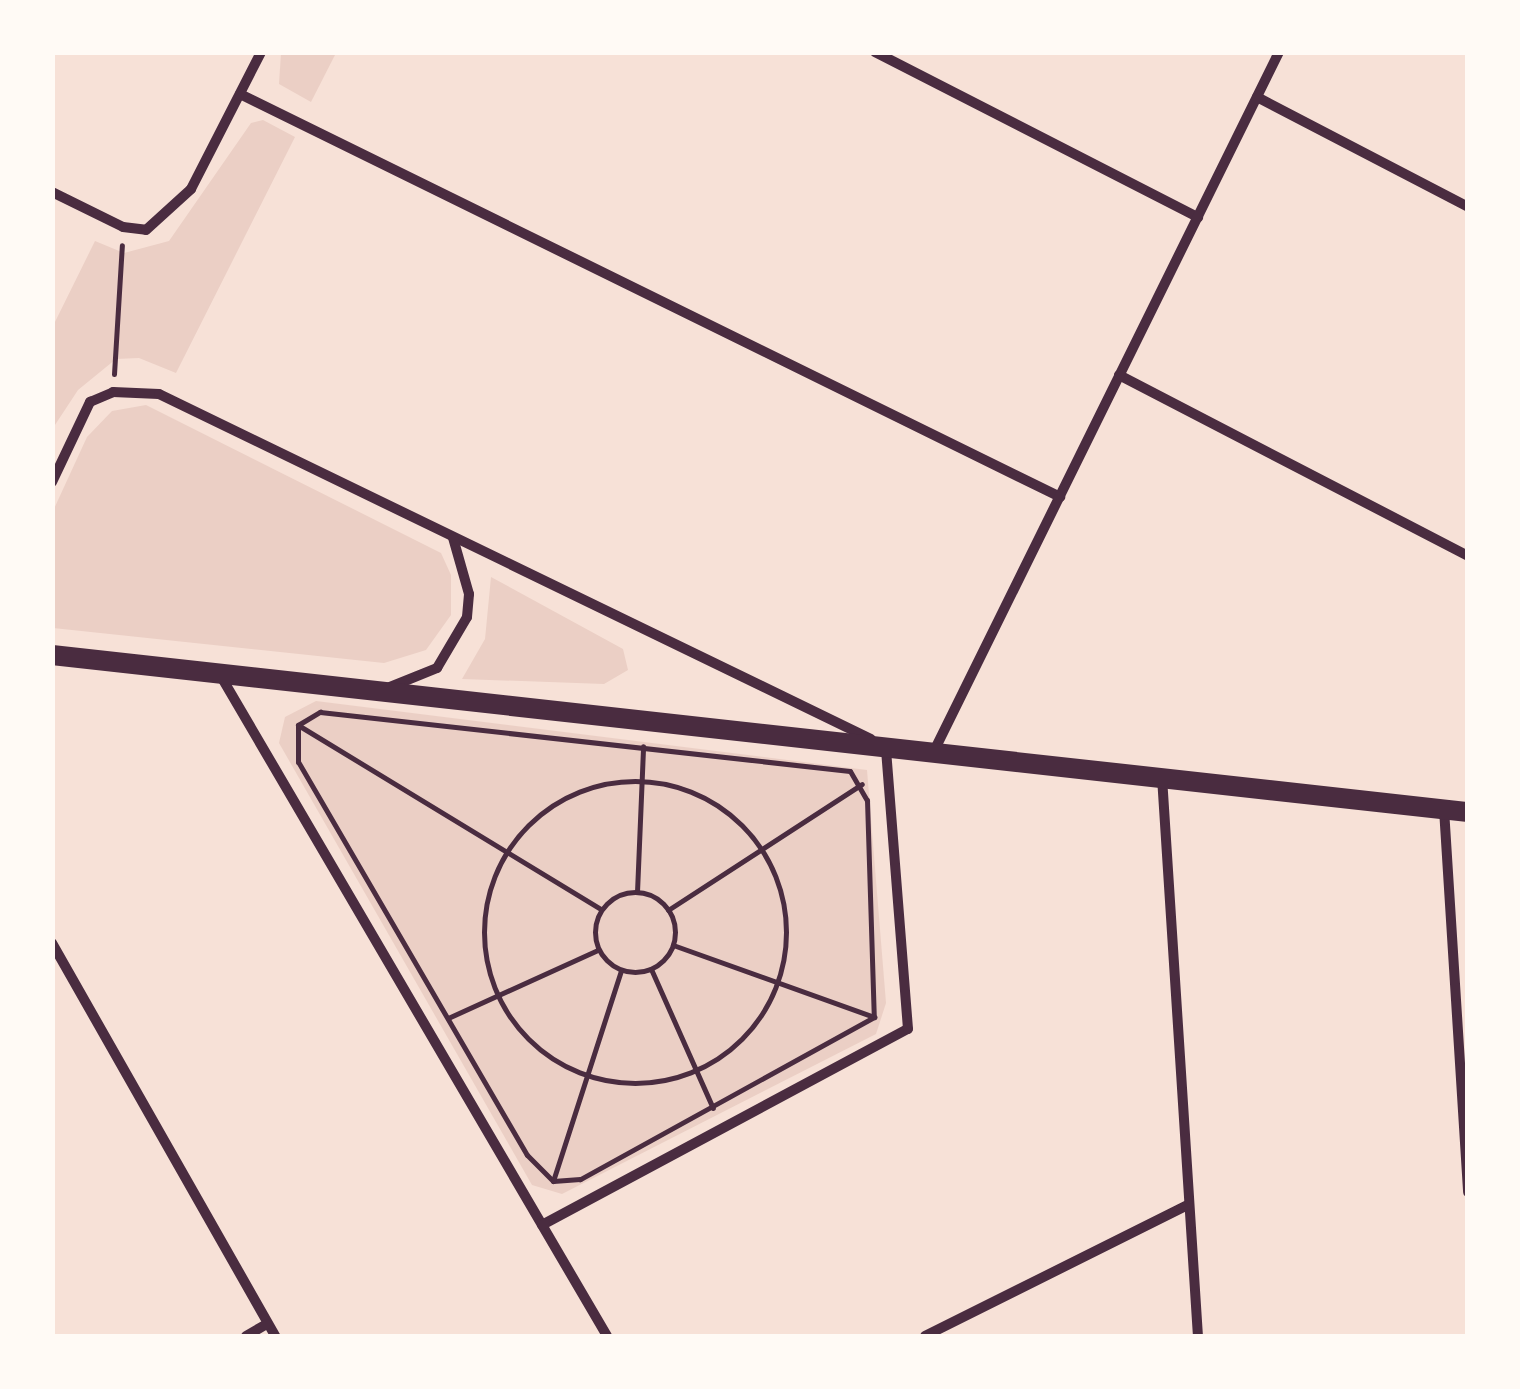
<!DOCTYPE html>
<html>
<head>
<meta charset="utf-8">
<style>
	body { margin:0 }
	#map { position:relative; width:1520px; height:1389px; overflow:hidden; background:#f7e1d7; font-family:"Roboto Condensed",sans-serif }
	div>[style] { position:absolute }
	.green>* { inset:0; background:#ebcfc5 }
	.path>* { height:5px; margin:-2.5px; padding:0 2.5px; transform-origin:2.5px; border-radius:2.5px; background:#4a2c40 }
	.path>.ring { margin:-2.5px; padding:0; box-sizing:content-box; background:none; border:5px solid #4a2c40; border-radius:50% }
	.minor>* { height:10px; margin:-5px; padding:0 5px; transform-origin:5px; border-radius:5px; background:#4a2c40 }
	.secondary>* { height:20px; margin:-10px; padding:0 10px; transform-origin:10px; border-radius:10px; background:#4a2c40 }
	span { translate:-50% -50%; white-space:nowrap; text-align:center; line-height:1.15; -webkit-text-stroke:9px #fffaf5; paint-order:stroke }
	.frame { position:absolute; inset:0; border:55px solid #fffaf5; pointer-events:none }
</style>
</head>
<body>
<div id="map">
	<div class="green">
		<i style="clip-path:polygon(281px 53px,336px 53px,311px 102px,279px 84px)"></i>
		<i style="clip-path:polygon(263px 120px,295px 137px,176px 373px,139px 358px,116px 359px,78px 390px,53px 428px,52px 328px,95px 241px,124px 253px,169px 241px,251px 123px)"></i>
		<i style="clip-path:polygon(146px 405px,441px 553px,451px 575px,451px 615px,426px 650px,384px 663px,53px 628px,53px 511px,87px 437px,112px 411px)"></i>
		<i style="clip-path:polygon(491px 577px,623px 649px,628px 670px,604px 684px,462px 679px,485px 639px)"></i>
		<i style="clip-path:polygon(316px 701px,867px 770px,886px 1003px,876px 1034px,562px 1194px,532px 1185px,279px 743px,285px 717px)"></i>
	</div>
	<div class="path">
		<i style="left:114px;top:374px;width:129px;rotate:-86.5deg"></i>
		<i style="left:320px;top:712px;width:533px;rotate:6.35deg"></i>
		<i style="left:850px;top:771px;width:34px;rotate:60deg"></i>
		<i style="left:867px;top:800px;width:217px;rotate:88.2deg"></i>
		<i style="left:874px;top:1017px;width:336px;rotate:151.1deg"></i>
		<i style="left:580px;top:1179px;width:27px;rotate:176deg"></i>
		<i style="left:553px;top:1181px;width:37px;rotate:-135deg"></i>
		<i style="left:527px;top:1155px;width:455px;rotate:-120.2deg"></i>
		<i style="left:298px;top:762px;width:37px;rotate:-90deg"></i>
		<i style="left:298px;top:725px;width:26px;rotate:-31deg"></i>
		<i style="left:298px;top:725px;width:354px;rotate:31.3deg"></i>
		<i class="ring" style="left:484px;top:781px;width:297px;height:297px"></i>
		<i class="ring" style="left:595px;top:892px;width:75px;height:75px"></i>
		<i style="left:637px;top:892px;width:146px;rotate:-87.6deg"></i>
		<i style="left:668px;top:910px;width:231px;rotate:-33deg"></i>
		<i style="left:673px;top:945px;width:214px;rotate:19.7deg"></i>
		<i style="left:651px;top:969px;width:152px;rotate:66deg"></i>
		<i style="left:448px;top:1018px;width:165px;rotate:-24.4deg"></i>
		<i style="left:553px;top:1181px;width:221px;rotate:-72.1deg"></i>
	</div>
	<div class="minor">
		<i style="left:875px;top:52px;width:363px;rotate:27.1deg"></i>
		<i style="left:240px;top:94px;width:914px;rotate:26.17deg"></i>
		<i style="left:1257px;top:97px;width:238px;rotate:27.5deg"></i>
		<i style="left:52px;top:192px;width:79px;rotate:26.2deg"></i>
		<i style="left:123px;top:227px;width:23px;rotate:7deg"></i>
		<i style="left:146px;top:230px;width:61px;rotate:-42.3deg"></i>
		<i style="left:191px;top:189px;width:154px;rotate:-62.9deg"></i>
		<i style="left:1119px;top:375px;width:393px;rotate:27.4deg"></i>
		<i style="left:52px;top:482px;width:89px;rotate:-64.6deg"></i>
		<i style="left:90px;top:402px;width:25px;rotate:-23deg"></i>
		<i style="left:113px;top:392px;width:46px;rotate:2.5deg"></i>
		<i style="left:159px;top:394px;width:791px;rotate:25.85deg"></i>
		<i style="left:219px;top:673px;width:768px;rotate:59.66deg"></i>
		<i style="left:390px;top:687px;width:51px;rotate:-22deg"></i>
		<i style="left:437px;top:668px;width:59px;rotate:-59.5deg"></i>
		<i style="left:467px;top:617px;width:23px;rotate:-85deg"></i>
		<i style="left:469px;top:594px;width:58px;rotate:-105.9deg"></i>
		<i style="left:934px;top:751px;width:780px;rotate:-63.73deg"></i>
		<i style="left:1162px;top:777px;width:560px;rotate:86.32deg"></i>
		<i style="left:1444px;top:809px;width:384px;rotate:86.4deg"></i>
		<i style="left:52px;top:943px;width:452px;rotate:60.4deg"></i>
		<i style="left:542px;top:1225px;width:415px;rotate:-28.2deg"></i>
		<i style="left:908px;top:1029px;width:283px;rotate:-94.5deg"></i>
		<i style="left:246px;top:1336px;width:24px;rotate:-30deg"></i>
		<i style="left:925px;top:1336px;width:294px;rotate:-26.5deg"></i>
	</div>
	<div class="secondary">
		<i style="left:52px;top:655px;width:1425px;rotate:6.33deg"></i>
	</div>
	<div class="frame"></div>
</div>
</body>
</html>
